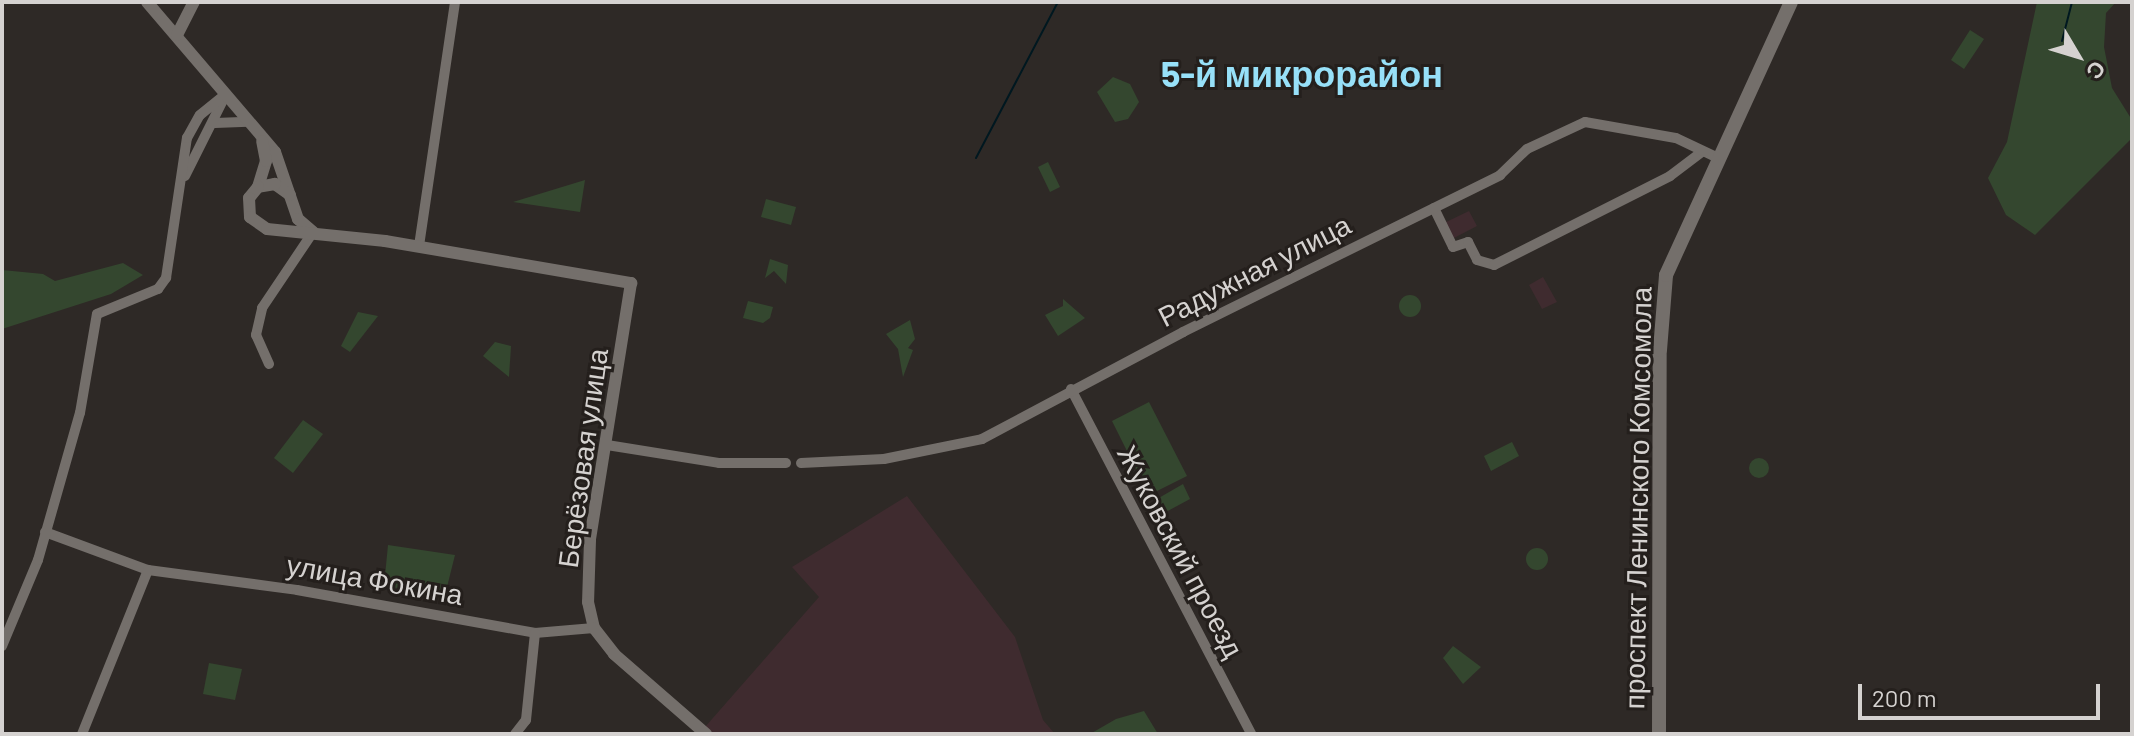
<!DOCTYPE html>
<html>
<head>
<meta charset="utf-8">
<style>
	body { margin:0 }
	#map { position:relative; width:2134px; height:736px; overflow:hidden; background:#2e2926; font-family:Barlow,sans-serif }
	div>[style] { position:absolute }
	.industrial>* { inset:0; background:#3f2b2f }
	.green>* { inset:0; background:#34472f }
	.round { border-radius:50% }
	.stream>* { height:2px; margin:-1px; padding:0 1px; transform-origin:1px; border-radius:1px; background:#001820 }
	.minor>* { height:10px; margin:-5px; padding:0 5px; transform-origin:5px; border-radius:5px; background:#746f6b }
	.tertiary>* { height:12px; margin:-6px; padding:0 6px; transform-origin:6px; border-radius:6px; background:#746f6b }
	.secondary>* { height:14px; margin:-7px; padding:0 7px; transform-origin:7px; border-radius:7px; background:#746f6b }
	span { translate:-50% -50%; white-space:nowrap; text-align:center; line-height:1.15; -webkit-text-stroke:6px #241f1c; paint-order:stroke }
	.street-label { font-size:28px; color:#d5d2d0 }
	.district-label { font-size:36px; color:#97e0f8; font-weight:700 }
	.frame { position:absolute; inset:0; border:4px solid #d5d2d0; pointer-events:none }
	.north { position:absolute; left:2038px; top:16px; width:80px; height:80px; -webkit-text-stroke:6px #241f1c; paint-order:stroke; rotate:128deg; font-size:22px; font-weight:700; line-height:32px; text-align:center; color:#d5d2d0 }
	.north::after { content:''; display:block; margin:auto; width:28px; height:36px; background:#d5d2d0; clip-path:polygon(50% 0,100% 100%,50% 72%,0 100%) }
	.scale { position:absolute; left:1858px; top:684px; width:242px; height:36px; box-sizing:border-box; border:4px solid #d5d2d0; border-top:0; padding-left:10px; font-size:24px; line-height:28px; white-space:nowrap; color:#d5d2d0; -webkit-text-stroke:6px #241f1c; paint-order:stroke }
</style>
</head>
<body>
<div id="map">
	<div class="industrial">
		<i style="clip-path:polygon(1469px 211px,1477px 226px,1452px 239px,1444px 223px)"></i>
		<i style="clip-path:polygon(1543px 277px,1557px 302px,1542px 309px,1529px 285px)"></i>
		<i style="clip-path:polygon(907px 496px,1015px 637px,1043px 720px,1055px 734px,715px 734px,705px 727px,819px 597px,792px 567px)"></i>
	</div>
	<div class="green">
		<i style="clip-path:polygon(2037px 2px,2116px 2px,2106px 13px,2104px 47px,2112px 88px,2132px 120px,2132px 138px,2035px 235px,2006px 215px,1988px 178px,2007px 142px)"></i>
		<i style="clip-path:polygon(1970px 30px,1984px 39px,1964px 69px,1951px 60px)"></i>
		<i style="clip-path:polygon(1113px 77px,1130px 84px,1139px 102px,1128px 119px,1115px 122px,1097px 92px)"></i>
		<i style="clip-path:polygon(1048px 162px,1060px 187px,1050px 192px,1038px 167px)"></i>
		<i style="clip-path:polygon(585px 180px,580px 212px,513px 202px)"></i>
		<i style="clip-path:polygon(766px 199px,796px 207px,791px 225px,761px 217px)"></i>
		<i style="clip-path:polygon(770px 259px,788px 265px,786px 284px,774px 271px,765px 278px)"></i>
		<i style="clip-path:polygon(123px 263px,143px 275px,111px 294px,2px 329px,2px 270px,43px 274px,55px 281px)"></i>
		<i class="round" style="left:1399px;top:295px;width:22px;height:22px"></i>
		<i style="clip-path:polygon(1063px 299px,1085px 318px,1058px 336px,1045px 315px,1063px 306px)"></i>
		<i style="clip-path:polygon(748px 301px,773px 307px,770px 318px,763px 323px,743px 318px)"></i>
		<i style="clip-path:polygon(358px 312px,378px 316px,350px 352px,341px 346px)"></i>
		<i style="clip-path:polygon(910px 320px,915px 339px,908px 348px,913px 350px,903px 377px,898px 349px,886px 334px)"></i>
		<i style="clip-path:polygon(495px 342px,511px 346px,509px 377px,483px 356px)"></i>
		<i style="clip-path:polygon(1149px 402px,1187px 476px,1149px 495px,1112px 421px)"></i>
		<i style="clip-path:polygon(303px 420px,323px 434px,293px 473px,274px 458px)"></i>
		<i style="clip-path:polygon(1512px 442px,1519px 456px,1491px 471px,1484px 456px)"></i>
		<i class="round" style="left:1749px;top:458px;width:20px;height:20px"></i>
		<i style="clip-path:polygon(1183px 484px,1190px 499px,1164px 513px,1157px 499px)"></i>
		<i style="clip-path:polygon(388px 545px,455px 555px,445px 595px,384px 586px)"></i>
		<i class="round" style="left:1526px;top:548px;width:22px;height:22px"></i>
		<i style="clip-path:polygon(1453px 646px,1481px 667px,1463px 684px,1443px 658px)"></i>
		<i style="clip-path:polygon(209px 663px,242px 669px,235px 700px,203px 694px)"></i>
		<i style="clip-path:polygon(1144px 711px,1158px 734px,1090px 734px,1116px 719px)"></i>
	</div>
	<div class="stream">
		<i style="left:2062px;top:41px;width:40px;rotate:-75.6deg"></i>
		<i style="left:976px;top:158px;width:176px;rotate:-62.3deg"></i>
	</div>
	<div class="minor">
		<i style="left:215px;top:123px;width:33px;rotate:-2deg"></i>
		<i style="left:185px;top:176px;width:92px;rotate:-63.4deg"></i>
		<i style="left:1434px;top:208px;width:43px;rotate:64deg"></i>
		<i style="left:1453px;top:247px;width:16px;rotate:-18deg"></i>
		<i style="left:1468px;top:242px;width:20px;rotate:63deg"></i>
		<i style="left:1477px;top:260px;width:18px;rotate:16deg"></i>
		<i style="left:1494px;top:265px;width:197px;rotate:-26.8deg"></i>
		<i style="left:1670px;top:176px;width:41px;rotate:-37.1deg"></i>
		<i style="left:419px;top:246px;width:247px;rotate:-81.6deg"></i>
		<i style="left:269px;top:364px;width:32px;rotate:-114deg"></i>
		<i style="left:256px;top:335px;width:28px;rotate:-77deg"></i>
		<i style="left:262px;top:308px;width:92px;rotate:-56.1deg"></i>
		<i style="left:1071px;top:389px;width:389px;rotate:62.4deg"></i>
		<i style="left:607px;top:445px;width:113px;rotate:9.1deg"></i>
		<i style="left:719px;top:463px;width:67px"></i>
		<i style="left:801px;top:463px;width:83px;rotate:-2.8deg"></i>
		<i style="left:884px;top:459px;width:100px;rotate:-11.5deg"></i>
		<i style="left:982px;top:439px;width:228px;rotate:-28deg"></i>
		<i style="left:1183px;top:332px;width:354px;rotate:-26.3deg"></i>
		<i style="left:1500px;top:175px;width:37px;rotate:-44deg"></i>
		<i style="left:1527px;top:149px;width:64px;rotate:-25deg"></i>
		<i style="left:1585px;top:122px;width:92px;rotate:10deg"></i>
		<i style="left:1676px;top:138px;width:44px;rotate:25.4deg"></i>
		<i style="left:45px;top:532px;width:110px;rotate:20.3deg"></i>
		<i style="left:148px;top:570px;width:150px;rotate:7.6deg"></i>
		<i style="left:297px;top:590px;width:242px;rotate:10.2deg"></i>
		<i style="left:535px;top:633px;width:59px;rotate:-4.8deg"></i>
		<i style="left:2px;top:646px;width:93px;rotate:-67.3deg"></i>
		<i style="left:38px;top:560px;width:153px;rotate:-74.1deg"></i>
		<i style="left:80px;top:413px;width:100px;rotate:-80.3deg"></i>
		<i style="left:97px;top:314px;width:66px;rotate:-22.3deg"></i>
		<i style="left:158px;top:289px;width:14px;rotate:-54deg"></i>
		<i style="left:166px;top:278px;width:142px;rotate:-81.5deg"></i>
		<i style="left:187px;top:138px;width:26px;rotate:-61deg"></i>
		<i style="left:200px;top:115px;width:33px;rotate:-39deg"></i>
		<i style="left:82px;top:734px;width:177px;rotate:-68.1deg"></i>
		<i style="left:515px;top:734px;width:18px;rotate:-52deg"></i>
		<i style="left:526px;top:720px;width:87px;rotate:-84.1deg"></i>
	</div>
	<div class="tertiary">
		<i style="left:147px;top:2px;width:197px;rotate:49.5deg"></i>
		<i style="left:275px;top:152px;width:71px;rotate:71.1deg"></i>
		<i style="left:298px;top:219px;width:20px;rotate:41deg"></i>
		<i style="left:177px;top:35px;width:37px;rotate:-63deg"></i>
		<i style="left:258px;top:187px;width:27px;rotate:-73deg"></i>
		<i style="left:266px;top:161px;width:20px;rotate:-101deg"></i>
		<i style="left:290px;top:195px;width:19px;rotate:-144deg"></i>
		<i style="left:275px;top:184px;width:17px;rotate:170deg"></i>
		<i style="left:258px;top:187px;width:14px;rotate:129deg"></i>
		<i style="left:249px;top:198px;width:19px;rotate:87deg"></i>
		<i style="left:250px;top:217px;width:21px;rotate:35deg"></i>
		<i style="left:267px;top:229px;width:119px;rotate:5.8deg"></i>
		<i style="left:385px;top:241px;width:250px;rotate:9.7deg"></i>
		<i style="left:631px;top:283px;width:260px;rotate:99.1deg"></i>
		<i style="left:590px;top:540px;width:62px;rotate:91.8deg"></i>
		<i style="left:588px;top:602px;width:27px;rotate:77deg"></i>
		<i style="left:594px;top:628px;width:33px;rotate:52deg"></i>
		<i style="left:614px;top:654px;width:122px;rotate:41deg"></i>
	</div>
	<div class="secondary">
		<i style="left:1659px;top:734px;width:384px;rotate:-89.9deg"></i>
		<i style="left:1660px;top:350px;width:75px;rotate:-85.4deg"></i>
		<i style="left:1666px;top:275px;width:300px;rotate:-65.4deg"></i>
	</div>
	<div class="street-label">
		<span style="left:1254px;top:270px;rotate:-27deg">Радужная улица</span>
		<span style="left:582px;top:458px;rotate:-82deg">Берёзовая улица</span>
		<span style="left:1637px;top:498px;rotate:-89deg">проспект Ленинского Комсомола</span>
		<span style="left:1181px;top:551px;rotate:62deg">Жуковский проезд</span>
		<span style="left:375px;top:579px;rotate:10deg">улица Фокина</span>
	</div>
	<div class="district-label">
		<span style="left:1302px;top:73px">5-й микрорайон</span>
	</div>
	<div class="frame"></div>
	<div class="north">С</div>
	<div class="scale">200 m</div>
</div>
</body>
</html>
